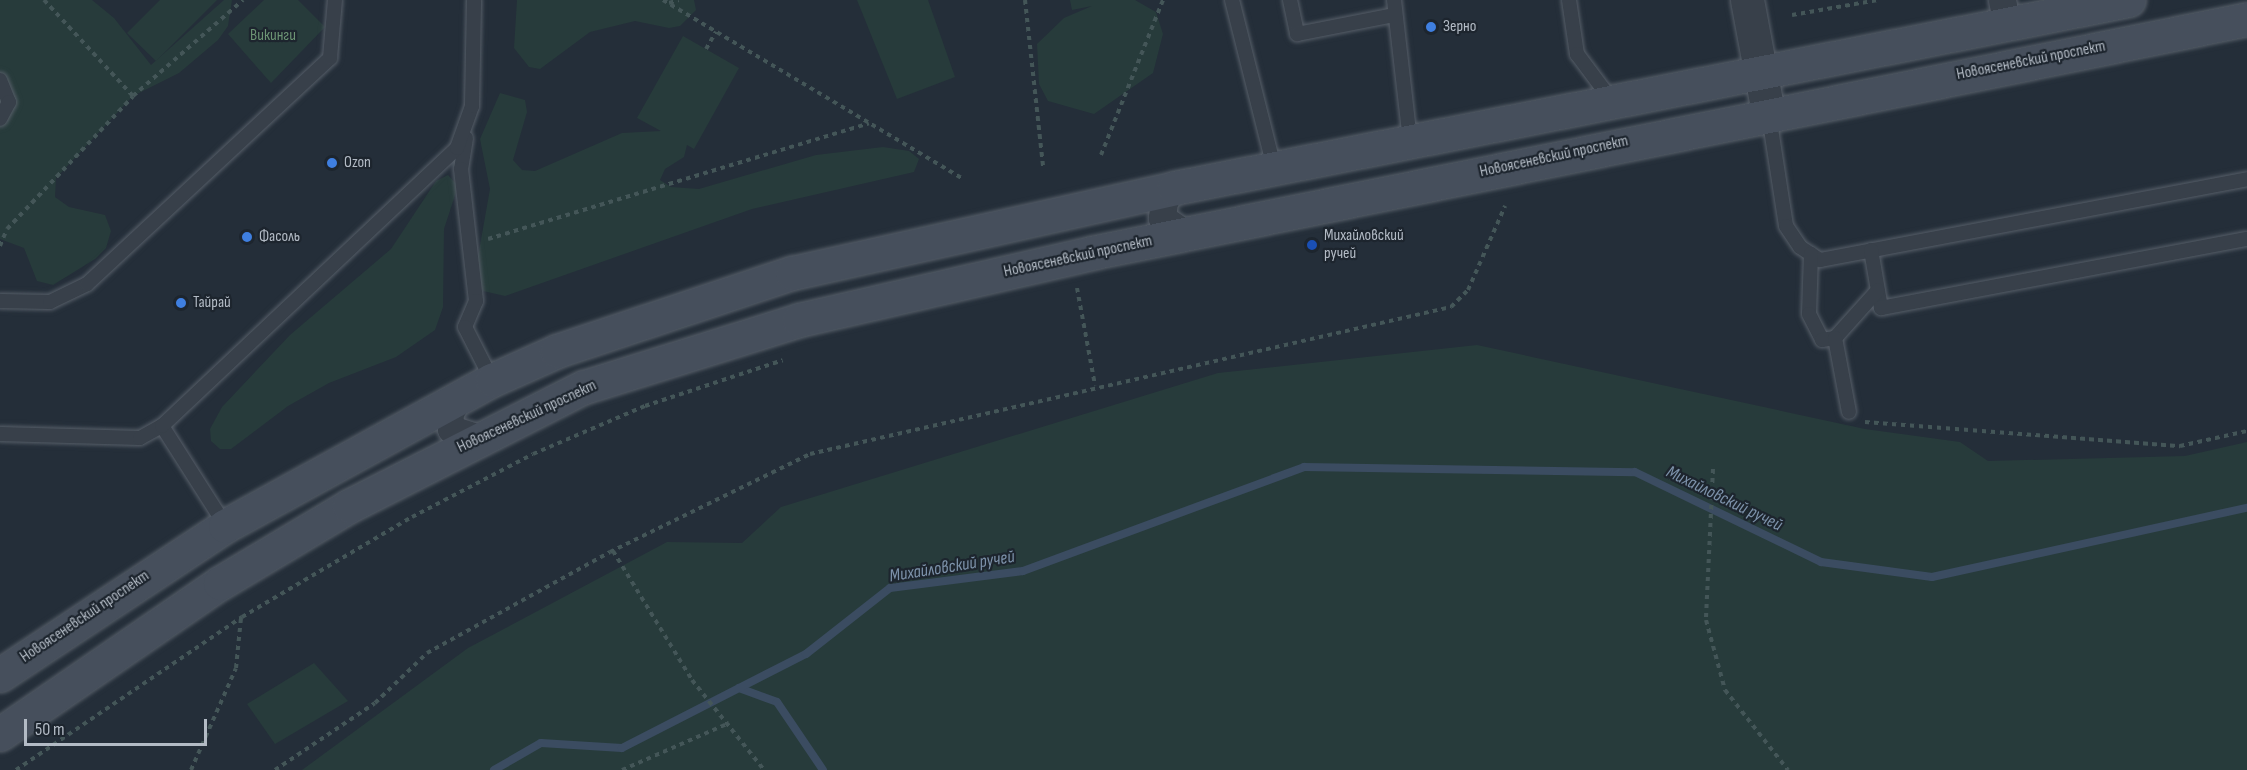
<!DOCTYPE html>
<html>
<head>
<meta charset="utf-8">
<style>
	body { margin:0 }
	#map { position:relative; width:2247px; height:770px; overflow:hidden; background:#242e39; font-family:"Sofia Sans Condensed",sans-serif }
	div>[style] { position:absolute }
	.green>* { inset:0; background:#273b3b }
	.stream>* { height:8px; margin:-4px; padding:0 4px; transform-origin:4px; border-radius:4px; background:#3b4c61 }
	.path>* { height:4px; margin-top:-2px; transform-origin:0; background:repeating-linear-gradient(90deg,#445658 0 4.5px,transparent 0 9px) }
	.roads { filter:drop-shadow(0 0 2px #565e68) drop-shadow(0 0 2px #565e68) }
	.service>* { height:14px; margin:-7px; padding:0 7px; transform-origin:7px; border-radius:7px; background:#38404a }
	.minor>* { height:27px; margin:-13.5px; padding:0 13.5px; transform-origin:13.5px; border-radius:13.5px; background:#38404a }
	.tertiary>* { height:33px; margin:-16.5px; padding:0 16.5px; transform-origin:16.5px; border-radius:16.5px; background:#38404a }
	.secondary>* { height:33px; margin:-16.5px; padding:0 16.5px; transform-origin:16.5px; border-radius:16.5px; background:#464f5c }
	.dots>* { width:16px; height:16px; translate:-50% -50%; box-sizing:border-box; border:3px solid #1d252e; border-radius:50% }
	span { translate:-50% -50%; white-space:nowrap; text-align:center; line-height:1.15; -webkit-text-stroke:4.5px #1d252e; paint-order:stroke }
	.poi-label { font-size:16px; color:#b3bbc5 }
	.left { translate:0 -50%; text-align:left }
	.park-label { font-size:16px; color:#6c9474 }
	.street-label { font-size:16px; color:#b3bbc5 }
	.water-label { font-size:18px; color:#7d92aa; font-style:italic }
	.scale { position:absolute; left:24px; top:719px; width:183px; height:27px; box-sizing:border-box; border:3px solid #b3bbc5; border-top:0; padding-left:8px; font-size:18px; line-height:21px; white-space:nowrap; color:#b3bbc5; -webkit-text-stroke:4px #1d252e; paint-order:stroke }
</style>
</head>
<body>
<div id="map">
	<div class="green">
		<i style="clip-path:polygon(0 0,92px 0,114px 18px,151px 65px,224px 0,232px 0,228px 26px,218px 40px,179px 73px,133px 96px,56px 178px,55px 197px,69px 207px,105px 215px,111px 231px,106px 248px,95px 259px,53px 285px,37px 281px,24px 248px,0 239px)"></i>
		<i style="clip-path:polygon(160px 0,217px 0,156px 61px,127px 33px)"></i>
		<i style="clip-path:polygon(264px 0,298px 0,325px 27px,271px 83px,228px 34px)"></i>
		<i style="clip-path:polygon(517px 0,694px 0,696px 10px,680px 26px,669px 28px,635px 21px,590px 32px,540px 69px,529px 67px,514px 48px)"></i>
		<i style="clip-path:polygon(857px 0,928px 0,955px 77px,897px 99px)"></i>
		<i style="clip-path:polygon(1070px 0,1135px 0,1156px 12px,1163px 34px,1153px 73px,1094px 114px,1048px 101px,1039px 84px,1037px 44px,1064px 18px,1092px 6px,1072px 10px)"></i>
		<i style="clip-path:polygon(683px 36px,739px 68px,694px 149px,687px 145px,684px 157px,665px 169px,660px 180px,671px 187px,699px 189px,816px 155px,883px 147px,909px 151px,919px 159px,914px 172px,752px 209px,505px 296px,483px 291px,476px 268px,490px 189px,480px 139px,500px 93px,525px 100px,527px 112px,513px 160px,522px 170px,535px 171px,622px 133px,661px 131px,637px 118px)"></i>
		<i style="clip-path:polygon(448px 175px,458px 186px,444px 229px,443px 307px,435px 330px,396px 357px,329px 383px,288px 406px,231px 449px,220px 449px,211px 441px,210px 429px,222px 407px,290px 335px,391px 249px,436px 181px)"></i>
		<i style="clip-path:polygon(1477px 345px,1865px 429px,1960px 442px,1988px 461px,2185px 456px,2247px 442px,2247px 770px,302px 770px,468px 648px,667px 542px,742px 543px,781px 507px,1218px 373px)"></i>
		<i style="clip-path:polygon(314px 663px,348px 701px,275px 744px,247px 704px)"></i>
	</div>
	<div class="stream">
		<i style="left:739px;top:688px;width:40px;rotate:20.2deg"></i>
		<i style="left:777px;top:702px;width:82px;rotate:55.9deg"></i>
		<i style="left:494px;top:770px;width:54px;rotate:-29.9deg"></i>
		<i style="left:541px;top:743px;width:81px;rotate:3.5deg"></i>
		<i style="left:622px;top:748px;width:207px;rotate:-27.1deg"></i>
		<i style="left:806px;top:654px;width:107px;rotate:-38.2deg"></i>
		<i style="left:890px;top:588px;width:134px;rotate:-7.3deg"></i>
		<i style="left:1023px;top:571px;width:300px;rotate:-20.3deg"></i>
		<i style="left:1304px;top:467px;width:331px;rotate:0.9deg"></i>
		<i style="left:1635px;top:472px;width:207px;rotate:25.8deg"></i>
		<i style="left:1821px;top:562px;width:112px;rotate:7.7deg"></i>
		<i style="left:1932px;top:577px;width:322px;rotate:-12.4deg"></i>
	</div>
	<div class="path">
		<i style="left:44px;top:0;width:131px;rotate:47.2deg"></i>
		<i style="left:663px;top:0;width:349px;rotate:30.8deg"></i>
		<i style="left:1025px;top:0;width:167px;rotate:83.8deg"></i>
		<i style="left:669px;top:3px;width:10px;rotate:-17deg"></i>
		<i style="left:1792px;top:15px;width:87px;rotate:-9.9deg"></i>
		<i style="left:706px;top:49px;width:20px;rotate:-60deg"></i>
		<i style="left:1101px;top:155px;width:167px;rotate:-68.2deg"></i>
		<i style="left:488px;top:239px;width:398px;rotate:-16.9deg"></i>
		<i style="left:0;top:246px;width:18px;rotate:-68deg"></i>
		<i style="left:7px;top:229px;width:183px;rotate:-46.5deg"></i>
		<i style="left:133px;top:96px;width:146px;rotate:-41.1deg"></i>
		<i style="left:1077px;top:288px;width:99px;rotate:79.5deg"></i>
		<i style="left:1865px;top:422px;width:316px;rotate:4.4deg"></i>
		<i style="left:2180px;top:446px;width:69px;rotate:-12.6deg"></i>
		<i style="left:1713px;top:469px;width:151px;rotate:92.7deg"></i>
		<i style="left:1706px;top:620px;width:73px;rotate:74.8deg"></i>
		<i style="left:1725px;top:690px;width:102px;rotate:51.8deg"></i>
		<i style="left:613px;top:551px;width:151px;rotate:58.5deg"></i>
		<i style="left:692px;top:680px;width:115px;rotate:51.3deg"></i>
		<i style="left:16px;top:770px;width:273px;rotate:-34.1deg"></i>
		<i style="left:242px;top:617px;width:197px;rotate:-30.5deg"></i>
		<i style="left:412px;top:517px;width:136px;rotate:-27.5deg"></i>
		<i style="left:533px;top:454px;width:122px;rotate:-23.2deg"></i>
		<i style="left:645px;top:406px;width:145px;rotate:-18.4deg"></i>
		<i style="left:191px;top:770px;width:111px;rotate:-66.2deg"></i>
		<i style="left:236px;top:668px;width:50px;rotate:-84.3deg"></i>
		<i style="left:275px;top:770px;width:120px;rotate:-33.8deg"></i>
		<i style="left:375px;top:703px;width:72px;rotate:-43.9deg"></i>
		<i style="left:427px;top:653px;width:209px;rotate:-28.9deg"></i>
		<i style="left:610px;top:552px;width:223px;rotate:-26.1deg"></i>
		<i style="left:810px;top:454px;width:658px;rotate:-12.92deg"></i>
		<i style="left:1451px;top:307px;width:24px;rotate:-45deg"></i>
		<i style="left:1468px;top:290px;width:92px;rotate:-66.2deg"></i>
		<i style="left:622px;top:770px;width:117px;rotate:-23.7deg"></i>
	</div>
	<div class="roads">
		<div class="service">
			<i style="left:1232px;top:0;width:172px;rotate:75.9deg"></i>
			<i style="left:1290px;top:0;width:35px;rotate:78deg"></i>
			<i style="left:1297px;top:34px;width:99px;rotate:-11.1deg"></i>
			<i style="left:1394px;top:0;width:142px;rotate:83.5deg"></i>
			<i style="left:1569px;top:0;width:55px;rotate:81.6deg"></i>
			<i style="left:1577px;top:54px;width:59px;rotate:53.3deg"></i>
			<i style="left:0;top:80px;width:24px;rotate:68deg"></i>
			<i style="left:9px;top:102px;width:19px;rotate:118deg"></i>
			<i style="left:1769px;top:116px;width:111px;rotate:81.2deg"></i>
			<i style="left:1786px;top:226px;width:25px;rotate:56deg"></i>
			<i style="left:1800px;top:247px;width:24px;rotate:33deg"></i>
			<i style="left:1820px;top:260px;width:435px;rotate:-10.7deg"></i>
			<i style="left:466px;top:138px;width:31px;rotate:99deg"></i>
			<i style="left:461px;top:169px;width:133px;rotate:83.5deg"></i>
			<i style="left:476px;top:301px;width:28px;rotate:113deg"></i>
			<i style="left:465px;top:327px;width:59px;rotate:63deg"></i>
			<i style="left:1871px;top:250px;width:59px;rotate:80.2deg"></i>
			<i style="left:1881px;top:308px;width:372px;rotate:-10.7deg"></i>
			<i style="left:1811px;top:254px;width:60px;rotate:91.9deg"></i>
			<i style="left:1809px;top:314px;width:29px;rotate:63deg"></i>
			<i style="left:1822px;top:340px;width:13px;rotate:-9deg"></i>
			<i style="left:1835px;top:338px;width:64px;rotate:-48.1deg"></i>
			<i style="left:0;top:301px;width:50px;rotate:1.1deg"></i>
			<i style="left:50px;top:302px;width:41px;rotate:-25.9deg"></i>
			<i style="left:87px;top:284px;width:332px;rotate:-42.9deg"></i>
			<i style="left:330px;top:58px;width:58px;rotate:-85.1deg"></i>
			<i style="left:1835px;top:338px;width:75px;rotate:79.3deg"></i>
			<i style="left:162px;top:426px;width:117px;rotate:57.5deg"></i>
			<i style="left:0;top:434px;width:140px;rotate:1.6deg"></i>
			<i style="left:140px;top:438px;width:25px;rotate:-29deg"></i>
			<i style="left:162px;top:426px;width:405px;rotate:-43.3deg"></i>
			<i style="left:457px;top:148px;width:45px;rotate:-70.3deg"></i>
			<i style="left:472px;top:106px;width:106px;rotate:-88.9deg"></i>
		</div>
		<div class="minor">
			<i style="left:2002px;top:0;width:26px;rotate:79deg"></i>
			<i style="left:1174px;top:188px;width:16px;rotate:128deg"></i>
			<i style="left:1164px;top:201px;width:17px;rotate:97deg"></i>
			<i style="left:1162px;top:218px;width:29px;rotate:34deg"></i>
			<i style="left:459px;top:397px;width:20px;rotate:120deg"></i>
			<i style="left:449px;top:414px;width:15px;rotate:82deg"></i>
			<i style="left:451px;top:429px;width:29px;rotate:18deg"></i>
		</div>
		<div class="tertiary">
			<i style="left:1747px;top:0;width:114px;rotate:79.4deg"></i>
		</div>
		<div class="secondary">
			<i style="left:0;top:675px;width:270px;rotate:-33.5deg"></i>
			<i style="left:225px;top:526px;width:304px;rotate:-28.7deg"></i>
			<i style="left:492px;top:380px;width:71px;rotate:-24deg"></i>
			<i style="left:557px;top:351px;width:248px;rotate:-18.4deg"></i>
			<i style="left:792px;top:273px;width:391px;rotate:-12.5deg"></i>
			<i style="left:1174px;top:188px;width:973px;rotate:-11.14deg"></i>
			<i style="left:0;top:734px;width:267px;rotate:-34.5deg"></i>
			<i style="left:220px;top:583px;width:150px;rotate:-30.8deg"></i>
			<i style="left:349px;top:506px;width:263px;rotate:-26.9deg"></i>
			<i style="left:584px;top:387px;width:225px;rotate:-17.3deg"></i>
			<i style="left:799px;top:320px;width:300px;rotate:-12.9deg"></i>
			<i style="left:1091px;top:253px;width:1179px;rotate:-11.44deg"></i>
		</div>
	</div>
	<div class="dots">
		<i style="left:1431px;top:27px;background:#3f7fe0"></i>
		<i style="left:332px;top:163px;background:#3f7fe0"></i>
		<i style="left:247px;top:237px;background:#3f7fe0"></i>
		<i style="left:1312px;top:245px;background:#1a4fb4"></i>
		<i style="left:181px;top:303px;background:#3f7fe0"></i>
	</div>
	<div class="poi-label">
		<span class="left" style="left:1443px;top:27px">Зерно</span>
		<span class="left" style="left:344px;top:163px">Ozon</span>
		<span class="left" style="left:1324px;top:245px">Михайловский<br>ручей</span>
		<span class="left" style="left:259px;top:237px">Фасоль</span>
		<span class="left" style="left:193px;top:303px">Тайрай</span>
	</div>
	<div class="park-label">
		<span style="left:273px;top:36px">Викинги</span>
	</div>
	<div class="street-label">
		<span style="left:2031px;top:61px;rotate:-11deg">Новоясеневский проспект</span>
		<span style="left:1554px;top:157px;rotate:-12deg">Новоясеневский проспект</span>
		<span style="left:1078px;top:257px;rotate:-12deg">Новоясеневский проспект</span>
		<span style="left:527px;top:417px;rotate:-25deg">Новоясеневский проспект</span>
		<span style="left:85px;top:617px;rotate:-34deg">Новоясеневский проспект</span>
	</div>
	<div class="water-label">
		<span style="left:1724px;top:499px;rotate:26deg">Михайловский ручей</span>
		<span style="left:952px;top:567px;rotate:-9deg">Михайловский ручей</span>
	</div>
	<div class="scale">50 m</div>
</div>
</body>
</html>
